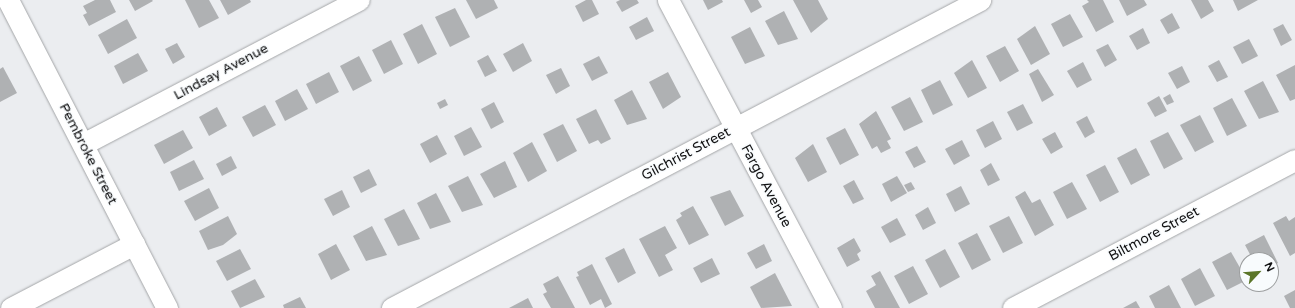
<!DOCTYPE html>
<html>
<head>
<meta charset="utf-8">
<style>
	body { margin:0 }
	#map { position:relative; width:1295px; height:308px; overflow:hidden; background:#ebedf0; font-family:"Varela Round",sans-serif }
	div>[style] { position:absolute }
	.building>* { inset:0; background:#afb1b3 }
	.roads { filter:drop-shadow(0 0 1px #a4a6a8) drop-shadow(0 0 1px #a4a6a8) }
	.minor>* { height:21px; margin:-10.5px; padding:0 10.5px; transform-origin:10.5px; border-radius:10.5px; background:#fff }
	span { translate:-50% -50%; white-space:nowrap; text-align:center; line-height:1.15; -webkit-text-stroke:3px #f8fbfd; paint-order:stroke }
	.street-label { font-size:14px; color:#121213 }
	.north { position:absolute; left:1239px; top:252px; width:40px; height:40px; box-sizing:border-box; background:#f8fbfd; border:1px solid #9c9e9f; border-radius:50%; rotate:64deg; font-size:11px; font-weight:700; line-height:16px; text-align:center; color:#121213 }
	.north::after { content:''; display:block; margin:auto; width:14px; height:18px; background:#5a7528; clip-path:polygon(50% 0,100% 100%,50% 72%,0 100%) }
</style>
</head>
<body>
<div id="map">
	<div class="building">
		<i style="clip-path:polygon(95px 0,110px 0,116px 12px,89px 26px,83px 15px,87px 13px,83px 6px)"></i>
		<i style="clip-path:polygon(129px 0,152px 0,153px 1px,135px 11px)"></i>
		<i style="clip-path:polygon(185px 0,209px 0,219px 18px,199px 28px)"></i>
		<i style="clip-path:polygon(220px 0,250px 0,251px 2px,228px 15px)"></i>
		<i style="clip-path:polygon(466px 0,494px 0,498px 8px,476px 19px)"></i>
		<i style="clip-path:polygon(586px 0,592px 0,599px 14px,583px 22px,575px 6px)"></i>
		<i style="clip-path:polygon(620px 0,637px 0,639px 3px,622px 12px,616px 2px)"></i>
		<i style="clip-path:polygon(703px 0,722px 0,723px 2px,708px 10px)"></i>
		<i style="clip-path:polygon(744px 0,758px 0,762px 7px,751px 13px)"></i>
		<i style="clip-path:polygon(793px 0,818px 0,828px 19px,811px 33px)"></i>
		<i style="clip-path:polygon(1087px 0,1103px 0,1114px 22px,1096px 32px,1082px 6px,1089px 2px)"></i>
		<i style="clip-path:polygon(1119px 0,1144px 0,1147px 5px,1127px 16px)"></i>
		<i style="clip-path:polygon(1191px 0,1208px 0,1214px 11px,1201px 19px)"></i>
		<i style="clip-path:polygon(1233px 0,1258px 0,1238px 11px)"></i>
		<i style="clip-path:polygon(455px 8px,470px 37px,450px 47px,435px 17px)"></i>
		<i style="clip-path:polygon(784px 11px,798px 39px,778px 45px,765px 21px)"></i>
		<i style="clip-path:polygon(1172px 13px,1180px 28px,1168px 34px,1160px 20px)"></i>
		<i style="clip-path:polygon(1070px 14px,1083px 37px,1063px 47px,1051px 24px)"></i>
		<i style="clip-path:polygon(647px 17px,654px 31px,636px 40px,629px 27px)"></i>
		<i style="clip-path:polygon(127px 19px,137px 38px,108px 54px,98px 35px)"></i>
		<i style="clip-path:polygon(422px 24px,437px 54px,418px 64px,403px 34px)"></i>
		<i style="clip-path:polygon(1283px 24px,1292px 40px,1281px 46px,1273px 29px)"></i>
		<i style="clip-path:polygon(1035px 26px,1050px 54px,1031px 65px,1017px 39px)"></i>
		<i style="clip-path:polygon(750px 27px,765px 56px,745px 64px,731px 37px)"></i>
		<i style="clip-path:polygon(1143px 28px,1150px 43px,1137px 50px,1129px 36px)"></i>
		<i style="clip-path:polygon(1249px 39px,1258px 56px,1242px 64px,1233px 47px)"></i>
		<i style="clip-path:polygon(391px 40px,403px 64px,384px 74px,372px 50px)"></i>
		<i style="clip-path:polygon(177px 43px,185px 57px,173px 64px,165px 49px)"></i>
		<i style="clip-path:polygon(523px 43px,532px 61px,513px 72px,503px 54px)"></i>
		<i style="clip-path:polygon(1108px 44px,1117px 60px,1105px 67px,1096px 50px)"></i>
		<i style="clip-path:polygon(1005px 46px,1019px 71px,1000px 82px,986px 56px)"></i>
		<i style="clip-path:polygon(138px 53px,148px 71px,123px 84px,114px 66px)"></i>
		<i style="clip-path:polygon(488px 55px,497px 71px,485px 77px,477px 61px)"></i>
		<i style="clip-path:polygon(359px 56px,372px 81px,353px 91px,340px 66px)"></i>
		<i style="clip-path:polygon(599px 56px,608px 73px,592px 81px,583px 64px)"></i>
		<i style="clip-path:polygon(972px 60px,987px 88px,968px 98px,954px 73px)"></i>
		<i style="clip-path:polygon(1219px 60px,1228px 77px,1217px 82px,1208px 66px)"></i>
		<i style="clip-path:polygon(1083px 62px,1092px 80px,1077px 88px,1067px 71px)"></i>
		<i style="clip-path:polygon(1295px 65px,1295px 99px,1290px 101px,1276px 75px)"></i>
		<i style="clip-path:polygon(1182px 66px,1190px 82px,1177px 89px,1168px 73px)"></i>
		<i style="clip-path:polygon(3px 67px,17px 93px,0 102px,0 69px)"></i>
		<i style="clip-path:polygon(561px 68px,570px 86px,556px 94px,546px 75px)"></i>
		<i style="clip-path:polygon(1038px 69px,1054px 95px,1042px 102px,1029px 74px)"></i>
		<i style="clip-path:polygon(329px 72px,339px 92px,316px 104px,306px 84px)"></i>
		<i style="clip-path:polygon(668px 72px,681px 97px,663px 109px,649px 82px)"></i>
		<i style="clip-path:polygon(940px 80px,953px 105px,933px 115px,921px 90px)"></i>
		<i style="clip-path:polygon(1263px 81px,1279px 112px,1259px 119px,1244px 91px)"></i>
		<i style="clip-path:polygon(297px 89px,308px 109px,285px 121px,275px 101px)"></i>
		<i style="clip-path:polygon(632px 90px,647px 119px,627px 125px,614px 100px)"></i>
		<i style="clip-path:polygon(1170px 94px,1174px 102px,1167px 105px,1163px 98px)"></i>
		<i style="clip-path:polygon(1159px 96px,1167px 111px,1155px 117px,1147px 103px)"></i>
		<i style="clip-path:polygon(910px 97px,923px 122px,904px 131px,891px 107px)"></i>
		<i style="clip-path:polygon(1232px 98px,1247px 126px,1227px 136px,1213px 108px)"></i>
		<i style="clip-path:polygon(445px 99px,448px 105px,440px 109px,437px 103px)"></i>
		<i style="clip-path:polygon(494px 102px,504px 122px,491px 129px,481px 109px)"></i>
		<i style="clip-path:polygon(1023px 104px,1033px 123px,1017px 131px,1007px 112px)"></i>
		<i style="clip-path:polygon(265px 105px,276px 125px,253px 137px,242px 117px)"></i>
		<i style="clip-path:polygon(217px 107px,227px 126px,209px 136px,199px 117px)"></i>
		<i style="clip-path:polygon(596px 109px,611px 139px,601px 144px,598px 140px,589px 144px,576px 119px)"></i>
		<i style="clip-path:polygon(876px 111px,891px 139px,887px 141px,891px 148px,881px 153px,877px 146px,872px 149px,859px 124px)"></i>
		<i style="clip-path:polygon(1200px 115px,1214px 142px,1195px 152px,1180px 125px)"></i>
		<i style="clip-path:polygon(1087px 116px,1095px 132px,1085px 138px,1076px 122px)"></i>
		<i style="clip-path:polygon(993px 121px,1002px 139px,985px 148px,976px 130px)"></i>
		<i style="clip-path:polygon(563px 124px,577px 151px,557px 162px,543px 134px)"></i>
		<i style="clip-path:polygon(471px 127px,482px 147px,464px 156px,454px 136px)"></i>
		<i style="clip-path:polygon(845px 128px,859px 155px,840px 165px,826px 138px)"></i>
		<i style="clip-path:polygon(183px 130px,193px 148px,164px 164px,154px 145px)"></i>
		<i style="clip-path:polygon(1055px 132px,1063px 147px,1051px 154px,1042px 139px)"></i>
		<i style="clip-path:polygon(1168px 132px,1183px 159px,1164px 169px,1150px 141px)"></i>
		<i style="clip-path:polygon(437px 135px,447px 154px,430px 163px,420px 144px)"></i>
		<i style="clip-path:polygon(962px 140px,970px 156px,954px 165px,945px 149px)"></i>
		<i style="clip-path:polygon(532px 142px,547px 171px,528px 182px,513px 153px)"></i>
		<i style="clip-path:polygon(813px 144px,827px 172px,808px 182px,795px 158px)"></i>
		<i style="clip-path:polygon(917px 146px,926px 162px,914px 168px,905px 152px)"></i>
		<i style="clip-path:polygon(1136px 148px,1150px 175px,1131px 185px,1117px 158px)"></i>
		<i style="clip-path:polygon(231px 156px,237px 168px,222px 176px,216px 164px)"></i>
		<i style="clip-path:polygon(194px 160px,204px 179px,179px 191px,170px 172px)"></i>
		<i style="clip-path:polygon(505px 161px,517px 187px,494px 198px,480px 174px)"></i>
		<i style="clip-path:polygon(991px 163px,1000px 180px,988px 186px,980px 170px)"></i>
		<i style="clip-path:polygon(1105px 165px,1119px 192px,1100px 202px,1086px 175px)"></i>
		<i style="clip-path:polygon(369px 169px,377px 185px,361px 193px,353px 177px)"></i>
		<i style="clip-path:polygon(468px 176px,483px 205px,462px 212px,448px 186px)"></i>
		<i style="clip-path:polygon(897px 176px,907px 193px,891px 202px,882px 184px)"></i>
		<i style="clip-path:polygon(854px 180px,864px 199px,853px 204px,843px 186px)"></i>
		<i style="clip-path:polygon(911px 182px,915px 189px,908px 192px,904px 185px)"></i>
		<i style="clip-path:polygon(1072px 182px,1087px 209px,1067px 219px,1053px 192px)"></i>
		<i style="clip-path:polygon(961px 186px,970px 204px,955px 212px,946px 194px)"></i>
		<i style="clip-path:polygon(209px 188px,219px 208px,195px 221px,184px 201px)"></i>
		<i style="clip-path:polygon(342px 190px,350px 207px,333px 216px,324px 199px)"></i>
		<i style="clip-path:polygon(730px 190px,744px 216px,725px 226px,710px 197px)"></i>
		<i style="clip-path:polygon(1025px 191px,1032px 203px,1040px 199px,1054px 225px,1035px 236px,1015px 197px)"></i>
		<i style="clip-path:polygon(436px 193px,451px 222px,430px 229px,417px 203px)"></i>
		<i style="clip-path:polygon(693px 206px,709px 235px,689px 245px,676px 220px,682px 216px,680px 213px)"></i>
		<i style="clip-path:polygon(928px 207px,936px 223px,923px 230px,915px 215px)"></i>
		<i style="clip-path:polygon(404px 209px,420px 239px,398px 246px,384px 219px)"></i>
		<i style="clip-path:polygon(228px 216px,237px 234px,223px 245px,208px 250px,199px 231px)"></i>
		<i style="clip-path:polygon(1009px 216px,1023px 243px,1003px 253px,989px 226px)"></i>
		<i style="clip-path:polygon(1286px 216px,1289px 221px,1295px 217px,1295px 253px,1290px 256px,1273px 223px)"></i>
		<i style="clip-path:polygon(897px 218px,906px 235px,890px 243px,881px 227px)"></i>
		<i style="clip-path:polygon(372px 226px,387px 255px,366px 261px,353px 236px)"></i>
		<i style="clip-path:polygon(665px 226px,677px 248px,665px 255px,673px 270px,659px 277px,639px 239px)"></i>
		<i style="clip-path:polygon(977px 233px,991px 260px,972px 270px,958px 243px)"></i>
		<i style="clip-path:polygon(1264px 235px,1278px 263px,1271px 267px,1271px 260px,1253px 260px,1245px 245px)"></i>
		<i style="clip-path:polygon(854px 238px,861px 251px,857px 254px,860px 260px,847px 267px,837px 248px)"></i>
		<i style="clip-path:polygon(336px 244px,350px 270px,331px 280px,318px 254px)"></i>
		<i style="clip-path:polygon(764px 244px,772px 261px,756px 269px,747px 253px)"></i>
		<i style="clip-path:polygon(624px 248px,636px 273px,618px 283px,605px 258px)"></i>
		<i style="clip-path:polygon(240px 249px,251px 269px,227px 281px,216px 261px)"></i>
		<i style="clip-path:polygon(945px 249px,960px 277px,940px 288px,925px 260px)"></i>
		<i style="clip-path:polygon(1231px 252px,1247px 280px,1227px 290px,1212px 262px)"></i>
		<i style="clip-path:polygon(712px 258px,720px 274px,701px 283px,693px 268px)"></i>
		<i style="clip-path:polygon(592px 264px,612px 304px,605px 308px,601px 299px,590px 305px,576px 277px,579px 276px,577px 272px)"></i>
		<i style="clip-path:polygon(913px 266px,928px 294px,909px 304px,894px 276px)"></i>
		<i style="clip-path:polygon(1200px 268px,1215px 296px,1195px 306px,1181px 279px)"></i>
		<i style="clip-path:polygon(880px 271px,900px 308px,875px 308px,866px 291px,876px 285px,871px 276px)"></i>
		<i style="clip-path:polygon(775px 273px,792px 306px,761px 308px,750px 287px)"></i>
		<i style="clip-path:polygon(558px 276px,575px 308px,551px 308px,543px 294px,547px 292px,543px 284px)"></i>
		<i style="clip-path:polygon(255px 279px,265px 297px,240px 308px,231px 291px)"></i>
		<i style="clip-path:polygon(1169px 285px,1181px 308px,1155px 308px,1149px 296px)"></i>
		<i style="clip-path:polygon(1295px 290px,1295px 308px,1290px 308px,1284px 296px)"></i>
		<i style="clip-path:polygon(300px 297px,306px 308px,284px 308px,283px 305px)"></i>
		<i style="clip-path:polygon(528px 298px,533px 308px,509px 308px)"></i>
		<i style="clip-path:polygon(1136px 301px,1140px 308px,1123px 308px)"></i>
	</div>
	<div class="roads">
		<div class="minor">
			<i style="left:8px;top:0;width:347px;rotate:62.7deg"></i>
			<i style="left:668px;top:0;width:348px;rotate:62.1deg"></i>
			<i style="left:83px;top:144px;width:311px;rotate:-27.6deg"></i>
			<i style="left:11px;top:308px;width:139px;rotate:-27.5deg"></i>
			<i style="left:392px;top:308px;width:664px;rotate:-27.65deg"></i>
			<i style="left:1013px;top:308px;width:318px;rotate:-27.7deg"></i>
		</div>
	</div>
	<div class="street-label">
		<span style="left:221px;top:72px;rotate:-28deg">Lindsay Avenue</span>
		<span style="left:88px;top:154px;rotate:63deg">Pembroke Street</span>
		<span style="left:686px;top:154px;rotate:-28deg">Gilchrist Street</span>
		<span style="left:766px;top:186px;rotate:62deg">Fargo Avenue</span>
		<span style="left:1154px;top:234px;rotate:-28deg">Biltmore Street</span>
	</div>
	<div class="north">N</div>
</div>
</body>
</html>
